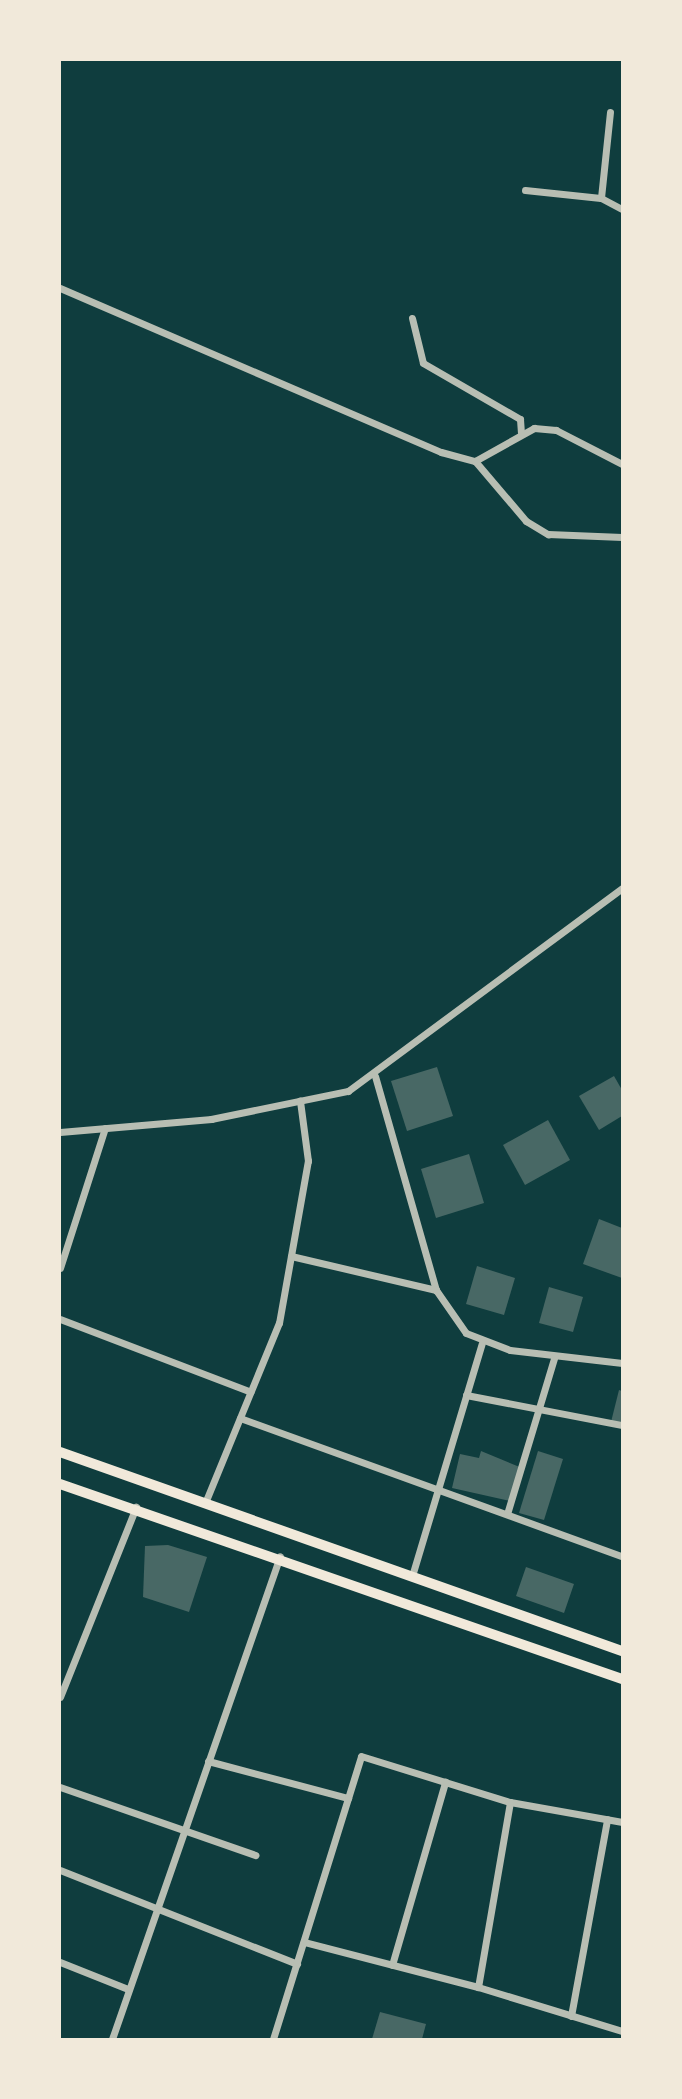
<!DOCTYPE html>
<html>
<head>
<meta charset="utf-8">
<style>
	body { margin:0 }
	#map { position:relative; width:682px; height:2099px; overflow:hidden; background:#0f3d3e; font-family:"Noto Sans",sans-serif }
	div>[style] { position:absolute }
	.building>* { inset:0; background:#486865 }
	.minor>* { height:7px; margin:-3.5px; padding:0 3.5px; transform-origin:3.5px; border-radius:3.5px; background:#b8beb3 }
	.primary>* { height:10px; margin:-5px; padding:0 5px; transform-origin:5px; border-radius:5px; background:#f1e9da }
	span { translate:-50% -50%; white-space:nowrap; text-align:center; line-height:1.15; -webkit-text-stroke:7px #f1e9da; paint-order:stroke }
	.frame { position:absolute; inset:0; border:61px solid #f1e9da; pointer-events:none }
</style>
</head>
<body>
<div id="map">
	<div class="building">
		<i style="clip-path:polygon(437px 1067px,453px 1116px,407px 1131px,391px 1081px)"></i>
		<i style="clip-path:polygon(614px 1076px,622px 1090px,622px 1116px,599px 1130px,579px 1096px)"></i>
		<i style="clip-path:polygon(548px 1120px,570px 1160px,525px 1185px,503px 1145px)"></i>
		<i style="clip-path:polygon(469px 1154px,484px 1203px,436px 1218px,421px 1169px)"></i>
		<i style="clip-path:polygon(599px 1219px,622px 1228px,622px 1278px,583px 1264px)"></i>
		<i style="clip-path:polygon(477px 1266px,515px 1278px,504px 1315px,466px 1304px)"></i>
		<i style="clip-path:polygon(549px 1287px,583px 1297px,573px 1332px,539px 1323px)"></i>
		<i style="clip-path:polygon(619px 1390px,622px 1391px,622px 1425px,611px 1422px)"></i>
		<i style="clip-path:polygon(481px 1451px,522px 1468px,514px 1502px,452px 1488px,460px 1454px,479px 1458px)"></i>
		<i style="clip-path:polygon(538px 1451px,563px 1459px,544px 1520px,519px 1513px)"></i>
		<i style="clip-path:polygon(168px 1545px,207px 1557px,189px 1612px,143px 1597px,145px 1546px)"></i>
		<i style="clip-path:polygon(526px 1567px,574px 1584px,564px 1613px,516px 1596px)"></i>
		<i style="clip-path:polygon(380px 2012px,426px 2024px,422px 2039px,372px 2039px)"></i>
	</div>
	<div class="minor">
		<i style="left:610px;top:112px;width:86px;rotate:96deg"></i>
		<i style="left:601px;top:198px;width:24px;rotate:28deg"></i>
		<i style="left:525px;top:190px;width:76px;rotate:6deg"></i>
		<i style="left:60px;top:288px;width:415px;rotate:23.3deg"></i>
		<i style="left:441px;top:452px;width:35px;rotate:15deg"></i>
		<i style="left:475px;top:461px;width:68px;rotate:-29.2deg"></i>
		<i style="left:534px;top:428px;width:22px;rotate:5deg"></i>
		<i style="left:556px;top:430px;width:74px;rotate:27.3deg"></i>
		<i style="left:412px;top:318px;width:46px;rotate:76.3deg"></i>
		<i style="left:423px;top:363px;width:112px;rotate:30deg"></i>
		<i style="left:520px;top:419px;width:13px;rotate:86deg"></i>
		<i style="left:475px;top:461px;width:79px;rotate:49.6deg"></i>
		<i style="left:526px;top:521px;width:26px;rotate:31deg"></i>
		<i style="left:548px;top:534px;width:74px;rotate:2.3deg"></i>
		<i style="left:375px;top:1076px;width:223px;rotate:74.1deg"></i>
		<i style="left:436px;top:1290px;width:52px;rotate:55.1deg"></i>
		<i style="left:466px;top:1333px;width:47px;rotate:21.1deg"></i>
		<i style="left:510px;top:1350px;width:113px;rotate:6.6deg"></i>
		<i style="left:60px;top:1132px;width:152px;rotate:-4.9deg"></i>
		<i style="left:211px;top:1119px;width:140px;rotate:-11.6deg"></i>
		<i style="left:348px;top:1091px;width:341px;rotate:-36.5deg"></i>
		<i style="left:291px;top:1256px;width:149px;rotate:13.2deg"></i>
		<i style="left:60px;top:1268px;width:147px;rotate:-72.2deg"></i>
		<i style="left:60px;top:1319px;width:204px;rotate:20.9deg"></i>
		<i style="left:466px;top:1395px;width:159px;rotate:10.9deg"></i>
		<i style="left:240px;top:1418px;width:406px;rotate:19.9deg"></i>
		<i style="left:205px;top:1503px;width:195px;rotate:-67.7deg"></i>
		<i style="left:279px;top:1323px;width:165px;rotate:-79.9deg"></i>
		<i style="left:308px;top:1161px;width:61px;rotate:-97.6deg"></i>
		<i style="left:507px;top:1514px;width:163px;rotate:-73.2deg"></i>
		<i style="left:412px;top:1576px;width:243px;rotate:-73.3deg"></i>
		<i style="left:60px;top:1697px;width:205px;rotate:-68.2deg"></i>
		<i style="left:208px;top:1761px;width:145px;rotate:14.8deg"></i>
		<i style="left:60px;top:1787px;width:207px;rotate:19.2deg"></i>
		<i style="left:510px;top:1802px;width:114px;rotate:10.1deg"></i>
		<i style="left:60px;top:1870px;width:255px;rotate:21.6deg"></i>
		<i style="left:60px;top:1962px;width:73px;rotate:21.7deg"></i>
		<i style="left:392px;top:1965px;width:191px;rotate:-73.8deg"></i>
		<i style="left:478px;top:1987px;width:151px;rotate:17deg"></i>
		<i style="left:571px;top:2016px;width:200px;rotate:-79.6deg"></i>
		<i style="left:112px;top:2039px;width:511px;rotate:-70.82deg"></i>
		<i style="left:273px;top:2039px;width:296px;rotate:-72.7deg"></i>
		<i style="left:361px;top:1756px;width:156px;rotate:17.2deg"></i>
		<i style="left:510px;top:1802px;width:188px;rotate:99.8deg"></i>
		<i style="left:478px;top:1987px;width:180px;rotate:-165.5deg"></i>
	</div>
	<div class="primary">
		<i style="left:60px;top:1452px;width:596px;rotate:19.5deg"></i>
		<i style="left:60px;top:1484px;width:595px;rotate:19.14deg"></i>
	</div>
	<div class="frame"></div>
</div>
</body>
</html>
